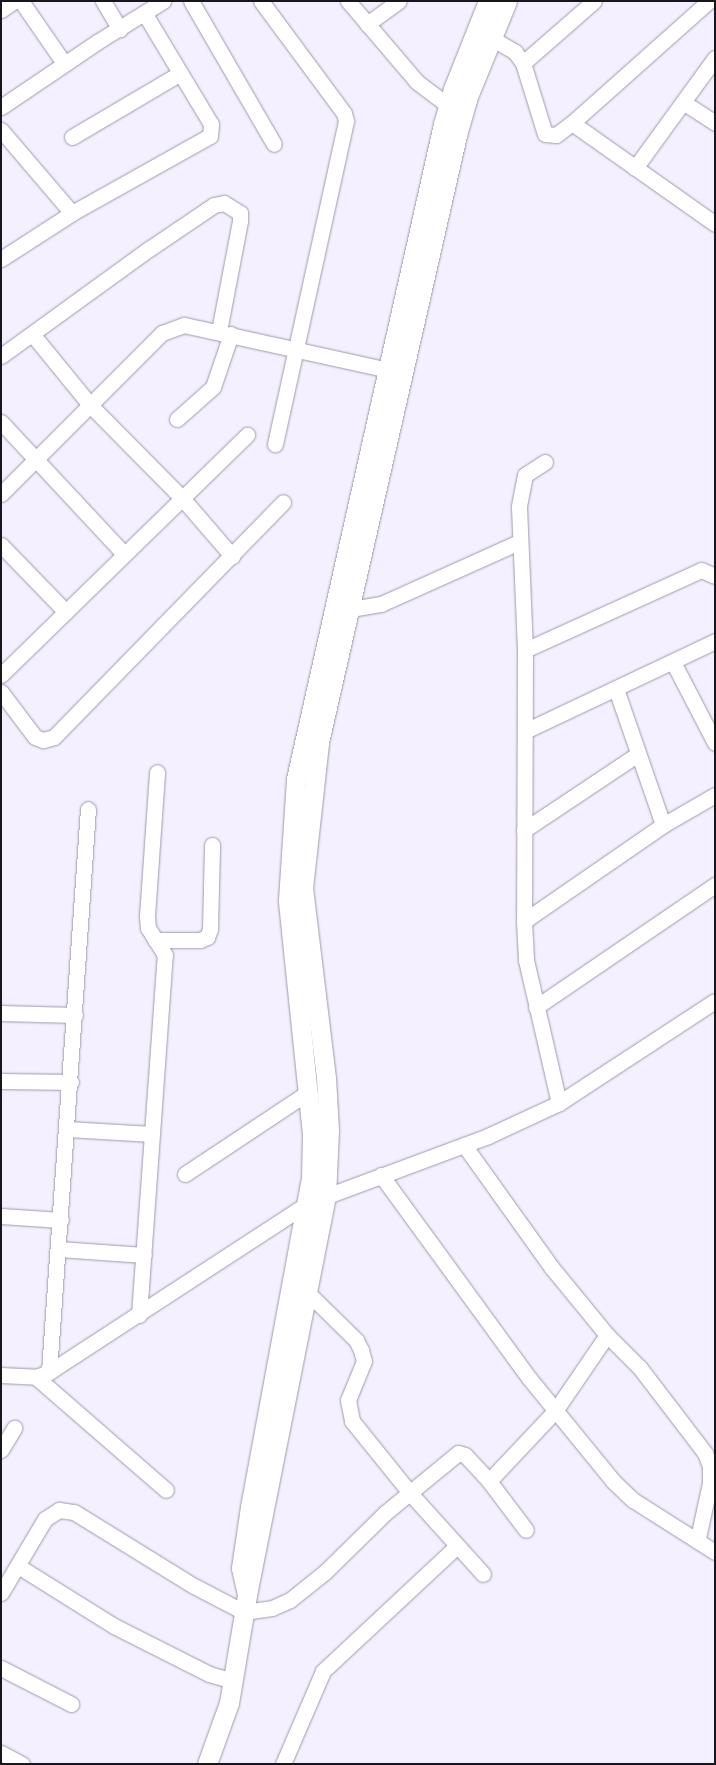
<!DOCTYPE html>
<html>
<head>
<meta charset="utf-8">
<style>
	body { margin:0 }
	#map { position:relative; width:716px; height:1765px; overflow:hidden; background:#f5f0ff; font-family:Inter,sans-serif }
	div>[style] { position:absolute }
	.roads { filter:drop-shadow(0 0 1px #9e99a9) drop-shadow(0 0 1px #9e99a9) }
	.minor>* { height:15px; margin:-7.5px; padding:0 7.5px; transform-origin:7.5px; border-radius:7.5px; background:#fff }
	.major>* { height:19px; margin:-9.5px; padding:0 9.5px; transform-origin:9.5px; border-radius:9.5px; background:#fff }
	span { translate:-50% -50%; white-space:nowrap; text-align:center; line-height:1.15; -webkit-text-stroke:4.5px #f5f0ff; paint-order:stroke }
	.frame { position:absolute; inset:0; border:2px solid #18161c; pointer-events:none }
</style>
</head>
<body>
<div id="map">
	<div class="roads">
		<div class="minor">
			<i style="left:21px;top:1px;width:75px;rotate:55.3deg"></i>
			<i style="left:103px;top:1px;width:33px;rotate:59deg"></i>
			<i style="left:191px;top:1px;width:165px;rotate:59.9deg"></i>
			<i style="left:261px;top:1px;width:139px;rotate:53.5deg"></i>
			<i style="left:344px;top:113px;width:8px;rotate:76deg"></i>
			<i style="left:346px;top:121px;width:331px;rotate:102.4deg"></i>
			<i style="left:348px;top:1px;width:106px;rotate:49.6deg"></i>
			<i style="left:417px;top:82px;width:39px;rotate:37deg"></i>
			<i style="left:1px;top:10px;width:16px;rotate:-35deg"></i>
			<i style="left:367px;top:24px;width:39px;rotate:-36deg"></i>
			<i style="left:491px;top:38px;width:28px;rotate:30deg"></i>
			<i style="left:515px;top:52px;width:14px;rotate:54deg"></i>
			<i style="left:523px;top:63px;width:74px;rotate:72.8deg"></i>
			<i style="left:545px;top:134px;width:11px;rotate:5deg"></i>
			<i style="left:556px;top:135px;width:20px;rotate:-37deg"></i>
			<i style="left:572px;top:123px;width:175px;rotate:35.2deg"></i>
			<i style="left:523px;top:63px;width:94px;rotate:-41.1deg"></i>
			<i style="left:683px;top:102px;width:38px;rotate:33deg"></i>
			<i style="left:1px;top:107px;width:116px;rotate:-34.1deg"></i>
			<i style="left:97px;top:42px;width:78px;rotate:-31.8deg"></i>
			<i style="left:572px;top:123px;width:183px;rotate:-41.7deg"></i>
			<i style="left:1px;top:130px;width:109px;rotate:49.5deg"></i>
			<i style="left:72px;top:137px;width:124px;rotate:-30.5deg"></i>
			<i style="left:635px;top:168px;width:136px;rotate:-54deg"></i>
			<i style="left:1px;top:259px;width:85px;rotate:-32.9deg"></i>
			<i style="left:72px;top:213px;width:158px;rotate:-29.2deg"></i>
			<i style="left:210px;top:136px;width:12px;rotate:-85deg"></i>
			<i style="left:211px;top:124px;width:128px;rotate:-121deg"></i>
			<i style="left:33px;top:335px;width:90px;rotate:50.8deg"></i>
			<i style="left:90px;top:405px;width:131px;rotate:45.3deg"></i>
			<i style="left:182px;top:498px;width:77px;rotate:49.2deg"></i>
			<i style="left:1px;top:356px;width:183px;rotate:-35.9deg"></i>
			<i style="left:149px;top:249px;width:78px;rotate:-34.1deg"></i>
			<i style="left:214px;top:205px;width:10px;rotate:-11deg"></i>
			<i style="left:224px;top:203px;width:19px;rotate:32deg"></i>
			<i style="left:240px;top:213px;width:8px;rotate:90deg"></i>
			<i style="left:240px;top:221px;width:112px;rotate:100.8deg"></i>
			<i style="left:177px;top:419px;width:48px;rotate:-41.6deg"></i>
			<i style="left:213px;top:387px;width:56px;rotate:-71.2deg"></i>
			<i style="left:1px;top:422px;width:180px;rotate:47deg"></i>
			<i style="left:545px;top:462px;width:24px;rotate:147deg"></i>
			<i style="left:525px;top:475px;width:33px;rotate:101deg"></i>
			<i style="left:519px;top:507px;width:143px;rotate:87.6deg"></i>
			<i style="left:525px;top:650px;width:271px;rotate:90.2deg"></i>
			<i style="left:524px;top:921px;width:39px;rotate:87deg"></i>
			<i style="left:526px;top:960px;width:147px;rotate:77deg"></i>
			<i style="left:1px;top:494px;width:228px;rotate:-45deg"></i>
			<i style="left:162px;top:333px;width:23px;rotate:-20deg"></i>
			<i style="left:184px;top:325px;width:209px;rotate:12.4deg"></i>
			<i style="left:1px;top:545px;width:93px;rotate:45.9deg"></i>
			<i style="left:339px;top:611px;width:43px;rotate:-9.5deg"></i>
			<i style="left:381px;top:604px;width:151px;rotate:-24.2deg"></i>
			<i style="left:525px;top:650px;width:193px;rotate:-24.4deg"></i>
			<i style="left:701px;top:570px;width:15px;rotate:23deg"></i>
			<i style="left:673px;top:662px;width:91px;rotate:62.6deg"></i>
			<i style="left:1px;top:675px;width:344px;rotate:-44.3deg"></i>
			<i style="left:616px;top:689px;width:144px;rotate:70.9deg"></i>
			<i style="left:1px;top:692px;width:56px;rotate:52.9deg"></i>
			<i style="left:35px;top:737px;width:9px;rotate:21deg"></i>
			<i style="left:43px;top:740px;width:11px;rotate:-15deg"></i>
			<i style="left:54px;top:737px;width:328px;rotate:-45.7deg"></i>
			<i style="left:525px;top:731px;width:210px;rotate:-25.3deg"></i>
			<i style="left:524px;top:830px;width:137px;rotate:-33.7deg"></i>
			<i style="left:524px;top:921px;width:169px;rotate:-34.6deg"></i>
			<i style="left:663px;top:825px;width:60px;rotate:-30deg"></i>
			<i style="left:155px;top:940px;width:45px"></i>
			<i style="left:200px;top:940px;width:8px;rotate:-23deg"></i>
			<i style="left:207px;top:937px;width:9px;rotate:-69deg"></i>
			<i style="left:210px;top:929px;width:84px;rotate:-88.6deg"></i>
			<i style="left:536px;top:1007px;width:217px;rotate:-34.3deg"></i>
			<i style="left:1px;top:1013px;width:74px;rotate:1.5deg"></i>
			<i style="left:1px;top:1081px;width:70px;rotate:0.8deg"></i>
			<i style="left:67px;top:1129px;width:85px;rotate:3.4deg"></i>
			<i style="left:464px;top:1145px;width:151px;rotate:54.4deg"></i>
			<i style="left:552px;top:1268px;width:87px;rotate:50.6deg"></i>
			<i style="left:607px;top:1335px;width:47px;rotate:45deg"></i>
			<i style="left:640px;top:1368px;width:107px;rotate:52.6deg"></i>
			<i style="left:705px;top:1453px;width:14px;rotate:69deg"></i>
			<i style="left:710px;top:1466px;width:17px;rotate:90deg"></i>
			<i style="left:710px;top:1483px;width:56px;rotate:102.3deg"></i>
			<i style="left:185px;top:1174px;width:146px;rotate:-33.6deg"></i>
			<i style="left:381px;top:1175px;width:251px;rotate:53.9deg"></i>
			<i style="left:529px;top:1378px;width:133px;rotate:50.8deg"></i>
			<i style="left:613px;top:1481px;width:28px;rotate:44deg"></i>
			<i style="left:633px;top:1500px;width:97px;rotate:32.4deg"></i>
			<i style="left:1px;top:1216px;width:60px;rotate:3.8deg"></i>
			<i style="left:59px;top:1249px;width:85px;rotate:4deg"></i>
			<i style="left:307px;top:1292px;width:69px;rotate:44.4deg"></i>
			<i style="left:356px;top:1340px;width:11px;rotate:63deg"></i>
			<i style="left:361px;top:1350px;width:11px;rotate:75deg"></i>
			<i style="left:364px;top:1361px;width:42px;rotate:112.3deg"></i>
			<i style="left:348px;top:1400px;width:21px;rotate:79deg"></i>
			<i style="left:352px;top:1421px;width:92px;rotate:51.1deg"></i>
			<i style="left:410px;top:1493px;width:109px;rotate:48deg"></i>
			<i style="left:139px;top:1315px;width:361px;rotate:-85.9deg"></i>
			<i style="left:165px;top:955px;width:32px;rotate:-122deg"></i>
			<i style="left:148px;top:928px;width:12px;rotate:-95deg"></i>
			<i style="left:147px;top:916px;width:144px;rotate:-86deg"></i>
			<i style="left:49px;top:1372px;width:564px;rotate:-86.04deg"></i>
			<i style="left:1px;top:1375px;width:35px;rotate:3deg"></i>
			<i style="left:36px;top:1377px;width:14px;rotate:-21deg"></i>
			<i style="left:49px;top:1372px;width:309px;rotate:-33.1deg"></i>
			<i style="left:308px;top:1203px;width:192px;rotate:-20.4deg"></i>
			<i style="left:488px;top:1136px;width:78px;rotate:-24.9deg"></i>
			<i style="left:559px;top:1103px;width:186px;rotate:-33.2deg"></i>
			<i style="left:36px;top:1377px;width:172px;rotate:41deg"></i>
			<i style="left:1px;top:1450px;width:26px;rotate:-59deg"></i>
			<i style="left:489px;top:1481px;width:96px;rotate:-46.7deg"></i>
			<i style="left:555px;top:1411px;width:92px;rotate:-55.6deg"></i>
			<i style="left:18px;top:1566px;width:113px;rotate:32deg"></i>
			<i style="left:114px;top:1626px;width:106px;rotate:26.8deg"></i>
			<i style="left:209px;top:1674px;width:25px;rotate:16deg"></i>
			<i style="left:1px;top:1593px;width:86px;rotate:-59.3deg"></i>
			<i style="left:45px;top:1519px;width:17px;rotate:-33deg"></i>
			<i style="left:59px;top:1510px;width:15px;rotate:8deg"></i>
			<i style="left:74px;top:1512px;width:141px;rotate:31.7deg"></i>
			<i style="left:194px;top:1586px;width:56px;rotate:27.5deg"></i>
			<i style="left:244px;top:1612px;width:28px;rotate:-8deg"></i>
			<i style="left:272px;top:1608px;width:20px;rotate:-24deg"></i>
			<i style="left:290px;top:1600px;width:45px;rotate:-38.7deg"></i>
			<i style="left:325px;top:1572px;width:84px;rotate:-44.5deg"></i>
			<i style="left:385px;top:1513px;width:94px;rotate:-39.4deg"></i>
			<i style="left:458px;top:1453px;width:7px;rotate:16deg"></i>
			<i style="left:465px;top:1455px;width:35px;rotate:47deg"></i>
			<i style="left:489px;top:1481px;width:61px;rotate:52.9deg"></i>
			<i style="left:1px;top:1668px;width:79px;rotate:27.2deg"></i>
			<i style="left:1px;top:1753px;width:24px;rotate:28deg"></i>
			<i style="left:283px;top:1764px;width:101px;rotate:-66.7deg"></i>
			<i style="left:323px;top:1671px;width:183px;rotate:-43deg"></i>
		</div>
		<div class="major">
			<i style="left:247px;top:1594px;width:27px;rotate:-103deg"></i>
			<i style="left:241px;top:1568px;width:62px;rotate:-81.6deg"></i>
			<i style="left:250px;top:1507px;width:334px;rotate:-79.5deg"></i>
			<i style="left:311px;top:1179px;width:45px;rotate:-88.7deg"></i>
			<i style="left:312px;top:1134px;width:235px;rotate:-95.9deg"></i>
			<i style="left:288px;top:900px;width:121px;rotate:-86.2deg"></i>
			<i style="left:296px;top:779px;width:671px;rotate:-77.35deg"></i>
			<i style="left:443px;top:124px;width:36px;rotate:-74deg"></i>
			<i style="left:453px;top:89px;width:95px;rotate:-68.3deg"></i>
			<i style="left:207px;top:1764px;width:65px;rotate:-70.2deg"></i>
			<i style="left:229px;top:1703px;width:109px;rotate:-80.5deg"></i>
			<i style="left:247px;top:1595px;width:407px;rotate:-78.8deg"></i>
			<i style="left:326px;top:1196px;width:66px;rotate:-87.4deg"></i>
			<i style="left:329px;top:1130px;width:52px;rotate:-93.3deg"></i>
			<i style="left:326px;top:1078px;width:191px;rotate:-96.9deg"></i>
			<i style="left:303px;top:888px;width:147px;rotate:-83.7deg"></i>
			<i style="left:319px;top:742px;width:622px;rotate:-77.19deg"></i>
			<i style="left:457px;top:135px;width:37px;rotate:-74deg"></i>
			<i style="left:467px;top:99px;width:106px;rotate:-67.8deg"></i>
		</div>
	</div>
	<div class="frame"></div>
</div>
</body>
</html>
